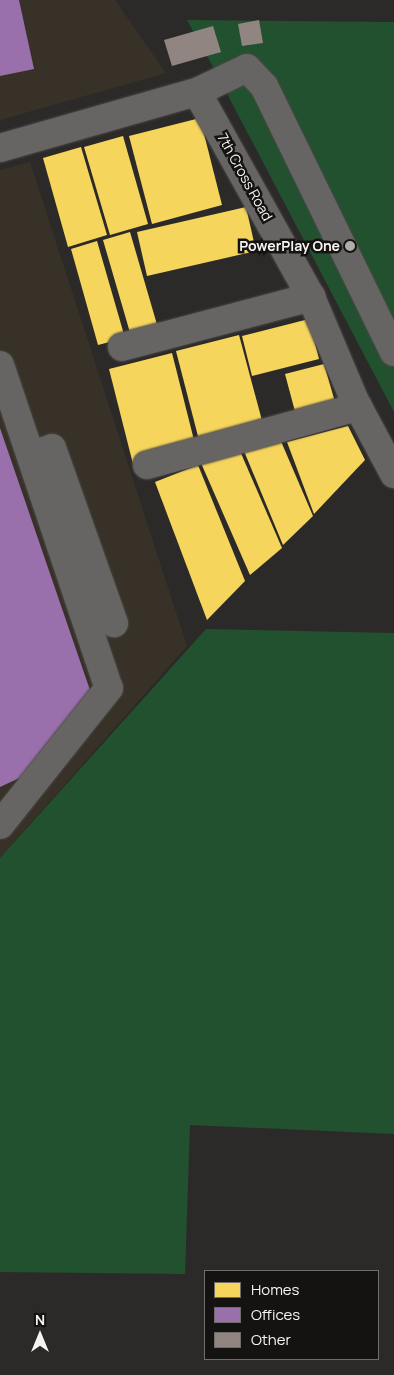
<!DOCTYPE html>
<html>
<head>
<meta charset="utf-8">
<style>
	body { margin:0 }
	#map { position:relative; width:394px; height:1375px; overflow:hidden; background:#2c2a28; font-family:Manrope,sans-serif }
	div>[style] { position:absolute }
	.built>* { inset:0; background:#373128 }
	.green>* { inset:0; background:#22512f }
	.homes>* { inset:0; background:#f6d55c }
	.offices>* { inset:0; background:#9970ab }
	.building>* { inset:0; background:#918582 }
	.roads { filter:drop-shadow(0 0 1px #4a4846) drop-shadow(0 0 1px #4a4846) }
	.minor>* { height:28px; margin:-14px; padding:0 14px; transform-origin:14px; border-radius:14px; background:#676563 }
	.dots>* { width:14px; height:14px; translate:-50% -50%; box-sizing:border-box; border:2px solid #151311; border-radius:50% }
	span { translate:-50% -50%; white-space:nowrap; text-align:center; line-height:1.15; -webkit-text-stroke:5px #151311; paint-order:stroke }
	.street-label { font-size:14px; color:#f6f3f0 }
	.poi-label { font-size:14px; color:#f6f3f0; font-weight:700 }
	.right { translate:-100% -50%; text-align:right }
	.legend { position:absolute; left:204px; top:1270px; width:175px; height:90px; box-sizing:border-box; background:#151311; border:1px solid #6f6d6a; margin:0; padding:6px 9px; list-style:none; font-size:15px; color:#f6f3f0 }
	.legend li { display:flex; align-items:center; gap:10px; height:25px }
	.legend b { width:25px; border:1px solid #6f6d6a }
	.north { position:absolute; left:15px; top:1310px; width:50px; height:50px; -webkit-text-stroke:4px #151311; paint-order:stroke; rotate:0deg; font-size:14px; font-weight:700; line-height:20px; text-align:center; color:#f6f3f0 }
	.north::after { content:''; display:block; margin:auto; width:18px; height:22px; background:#f6f3f0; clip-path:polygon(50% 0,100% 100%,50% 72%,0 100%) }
</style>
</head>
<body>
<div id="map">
	<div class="built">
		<i style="clip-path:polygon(0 0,115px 0,166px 73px,0 120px)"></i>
		<i style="clip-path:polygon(30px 162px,187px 646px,0 858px,0 170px)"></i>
	</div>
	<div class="green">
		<i style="clip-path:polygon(187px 20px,394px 22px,394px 412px,212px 65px)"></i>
		<i style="clip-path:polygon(206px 629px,394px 633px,394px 1134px,190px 1125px,185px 1274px,0 1272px,0 858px)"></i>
	</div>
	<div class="homes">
		<i style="clip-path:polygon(200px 118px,222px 205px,152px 224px,129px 136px)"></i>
		<i style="clip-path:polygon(123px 136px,148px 224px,110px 235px,84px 147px)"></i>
		<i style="clip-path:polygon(81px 147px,107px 235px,68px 247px,43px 158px)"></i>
		<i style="clip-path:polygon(246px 207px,256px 251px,147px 276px,137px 232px)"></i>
		<i style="clip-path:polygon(130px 232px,158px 328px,131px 336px,103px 240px)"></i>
		<i style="clip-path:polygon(97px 241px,125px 338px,98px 345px,71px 249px)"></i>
		<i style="clip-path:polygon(309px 319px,319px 359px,252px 376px,242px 336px)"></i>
		<i style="clip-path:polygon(239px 335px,264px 428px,200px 444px,176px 351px)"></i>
		<i style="clip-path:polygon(172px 353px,196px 448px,133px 464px,109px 369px)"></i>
		<i style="clip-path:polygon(324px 364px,337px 409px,297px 419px,285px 374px)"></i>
		<i style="clip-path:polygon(348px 426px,365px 460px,314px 514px,287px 442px)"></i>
		<i style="clip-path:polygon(280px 439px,313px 516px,283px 545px,244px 451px)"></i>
		<i style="clip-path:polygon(240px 451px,282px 548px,250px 575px,201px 463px)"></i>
		<i style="clip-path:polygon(198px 465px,245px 581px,207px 620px,155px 482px)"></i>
	</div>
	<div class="offices">
		<i style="clip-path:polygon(0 0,19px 0,34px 69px,0 76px)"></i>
		<i style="clip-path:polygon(0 428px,91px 693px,28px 774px,0 787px)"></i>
	</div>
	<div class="building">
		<i style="clip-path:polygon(259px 20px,263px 43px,242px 46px,238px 24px)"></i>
		<i style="clip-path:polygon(213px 26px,221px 52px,172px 66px,164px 40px)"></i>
	</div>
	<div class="roads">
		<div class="minor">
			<i style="left:197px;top:92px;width:235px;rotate:60.9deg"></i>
			<i style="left:311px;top:297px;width:113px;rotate:67.1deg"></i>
			<i style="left:355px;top:401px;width:83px;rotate:61.9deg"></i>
			<i style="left:0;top:148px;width:205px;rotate:-15.9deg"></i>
			<i style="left:197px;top:92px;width:55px;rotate:-25.6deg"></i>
			<i style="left:247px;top:68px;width:25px;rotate:47deg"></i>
			<i style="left:264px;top:86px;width:296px;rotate:64deg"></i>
			<i style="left:122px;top:347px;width:196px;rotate:-14.8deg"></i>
			<i style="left:0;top:365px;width:341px;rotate:71.4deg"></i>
			<i style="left:109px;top:688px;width:175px;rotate:128.5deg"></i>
			<i style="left:31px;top:455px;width:22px;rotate:-18deg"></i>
			<i style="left:52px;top:448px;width:186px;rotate:70.5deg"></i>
			<i style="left:147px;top:465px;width:219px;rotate:-15.4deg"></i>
		</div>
	</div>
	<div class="dots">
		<i style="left:350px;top:246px;background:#afadaa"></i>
	</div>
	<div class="street-label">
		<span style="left:245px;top:177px;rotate:61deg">7th Cross Road</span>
	</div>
	<div class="poi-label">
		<span class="right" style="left:340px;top:246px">PowerPlay One</span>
	</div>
	<ul class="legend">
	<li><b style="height:14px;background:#f6d55c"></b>Homes</li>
	<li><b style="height:14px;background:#9970ab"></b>Offices</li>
	<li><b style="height:14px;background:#918582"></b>Other</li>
	</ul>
	<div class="north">N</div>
</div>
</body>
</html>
